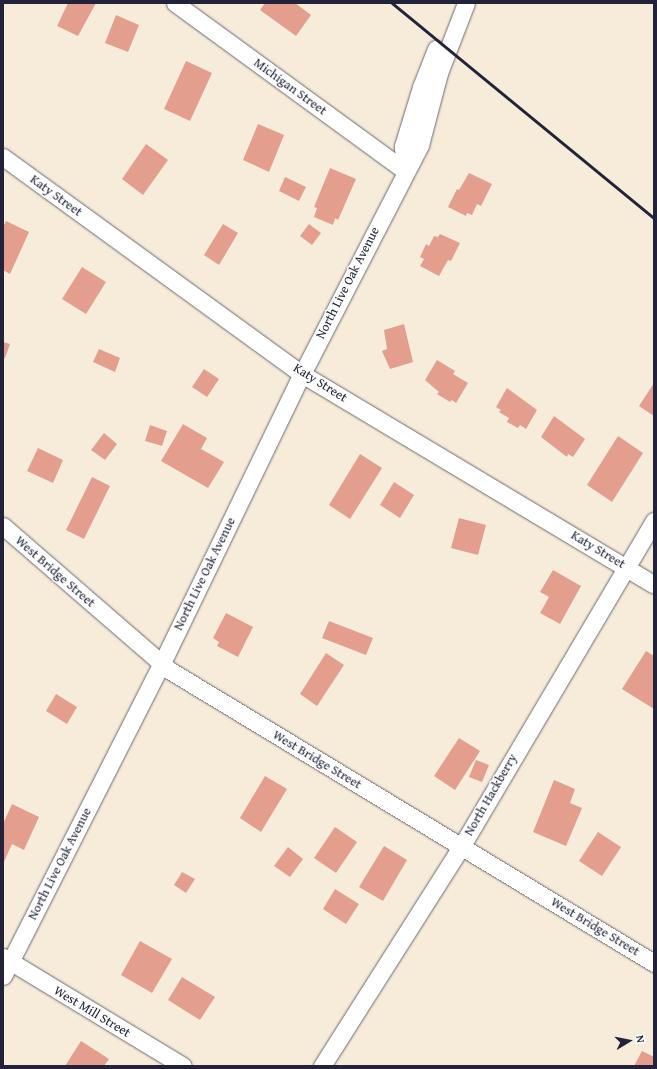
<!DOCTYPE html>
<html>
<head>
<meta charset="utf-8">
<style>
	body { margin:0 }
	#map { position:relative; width:657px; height:1069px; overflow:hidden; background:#f7ecd9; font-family:"Gentium Book Plus",serif }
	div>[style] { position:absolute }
	.building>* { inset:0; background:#e49e8d }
	.roads { filter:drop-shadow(0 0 1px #6d6972) drop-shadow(0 0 1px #6d6972) }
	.minor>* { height:17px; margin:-8.5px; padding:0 8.5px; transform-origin:8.5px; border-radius:8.5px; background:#fff }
	.rail>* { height:3px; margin:-1.5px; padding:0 1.5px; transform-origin:1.5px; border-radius:1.5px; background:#22223b }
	span { translate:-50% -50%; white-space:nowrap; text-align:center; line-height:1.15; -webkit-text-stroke:3px #fff; paint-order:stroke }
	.street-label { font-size:13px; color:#22223b }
	.frame { position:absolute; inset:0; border:4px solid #22223b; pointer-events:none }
	.north { position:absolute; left:609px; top:1021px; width:40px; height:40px; -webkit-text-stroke:3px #fff; paint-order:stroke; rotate:80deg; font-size:11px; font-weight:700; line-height:16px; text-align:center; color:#22223b }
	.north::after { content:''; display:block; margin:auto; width:14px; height:18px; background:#22223b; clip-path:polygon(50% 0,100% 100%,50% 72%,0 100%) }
</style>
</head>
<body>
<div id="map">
	<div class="building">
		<i style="clip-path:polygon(68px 3px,96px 3px,78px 36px,57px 26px)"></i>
		<i style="clip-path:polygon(265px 3px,295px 3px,311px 15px,296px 36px,260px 10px)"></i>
		<i style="clip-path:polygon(116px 15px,139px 25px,128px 52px,105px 43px)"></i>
		<i style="clip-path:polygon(186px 61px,212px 73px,190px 121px,164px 109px)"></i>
		<i style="clip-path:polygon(258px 124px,284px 135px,269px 172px,243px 160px)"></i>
		<i style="clip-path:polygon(146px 144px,168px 160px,143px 195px,122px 179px)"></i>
		<i style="clip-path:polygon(330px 168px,356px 179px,338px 220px,335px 218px,333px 225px,314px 217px,317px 208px,314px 207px)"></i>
		<i style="clip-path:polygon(469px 173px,492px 184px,481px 206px,477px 204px,472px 215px,467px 213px,466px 216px,448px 207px,457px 189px,459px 190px)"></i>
		<i style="clip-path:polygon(285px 177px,306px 187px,299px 201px,279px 191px)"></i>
		<i style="clip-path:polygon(6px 221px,29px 232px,10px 274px,3px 270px,3px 227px)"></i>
		<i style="clip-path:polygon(223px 224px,238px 233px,219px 265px,204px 255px)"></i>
		<i style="clip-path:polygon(309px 224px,321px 233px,312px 245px,300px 236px)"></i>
		<i style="clip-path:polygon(440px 234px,460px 243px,451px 261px,448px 260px,439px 276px,420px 266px,424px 259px,420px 257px,426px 244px,429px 246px,434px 236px,438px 237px)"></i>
		<i style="clip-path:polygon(82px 267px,106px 282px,86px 314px,62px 299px)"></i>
		<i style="clip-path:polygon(404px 324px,413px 362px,390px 369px,382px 351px,387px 349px,384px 330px)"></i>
		<i style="clip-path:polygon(3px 342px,10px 344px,5px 358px,3px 358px)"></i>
		<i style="clip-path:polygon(99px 349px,120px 358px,115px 372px,93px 362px)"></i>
		<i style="clip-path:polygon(437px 360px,455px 371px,453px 374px,468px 383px,456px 403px,452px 400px,450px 402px,437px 394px,439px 392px,425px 380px)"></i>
		<i style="clip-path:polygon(204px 369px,219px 379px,207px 397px,192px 387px)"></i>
		<i style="clip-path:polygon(654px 383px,654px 416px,639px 406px)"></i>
		<i style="clip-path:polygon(507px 388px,537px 410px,526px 429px,520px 425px,518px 428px,507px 422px,509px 418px,499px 412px,501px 410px,496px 407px)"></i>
		<i style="clip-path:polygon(554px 416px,585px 439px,573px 457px,568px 454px,567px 457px,541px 437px)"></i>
		<i style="clip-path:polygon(183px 424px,207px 438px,201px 449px,224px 462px,208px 488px,161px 461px)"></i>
		<i style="clip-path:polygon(150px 425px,167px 431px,162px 446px,145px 441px)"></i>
		<i style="clip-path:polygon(104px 433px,117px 444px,105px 460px,91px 450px)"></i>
		<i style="clip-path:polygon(618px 436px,643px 453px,612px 502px,587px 485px)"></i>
		<i style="clip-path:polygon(38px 448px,63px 460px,53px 483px,27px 471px)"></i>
		<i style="clip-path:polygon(360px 454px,382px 468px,350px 519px,329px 505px)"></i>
		<i style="clip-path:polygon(92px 477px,110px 486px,84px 539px,66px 530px)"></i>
		<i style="clip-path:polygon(394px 482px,414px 495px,400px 518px,380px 505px)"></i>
		<i style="clip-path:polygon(459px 518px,486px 525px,478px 555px,451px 548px)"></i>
		<i style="clip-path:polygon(553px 570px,581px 586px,560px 624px,540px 613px,549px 597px,540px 592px)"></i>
		<i style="clip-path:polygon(226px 613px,253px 627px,238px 657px,217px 646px,219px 642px,213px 638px)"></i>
		<i style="clip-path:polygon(329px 621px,373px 638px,366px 655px,322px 638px)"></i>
		<i style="clip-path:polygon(646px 651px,654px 656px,654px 709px,622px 689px)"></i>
		<i style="clip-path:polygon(326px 653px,344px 665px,317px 706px,300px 694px)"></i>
		<i style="clip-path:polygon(56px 694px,77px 707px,67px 724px,46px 711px)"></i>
		<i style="clip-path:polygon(459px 738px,480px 751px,455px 790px,434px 776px)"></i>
		<i style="clip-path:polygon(476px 760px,489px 765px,482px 782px,469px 777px)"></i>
		<i style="clip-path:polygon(265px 776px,287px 789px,261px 832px,240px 818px)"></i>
		<i style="clip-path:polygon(554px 780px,575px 789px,570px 803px,582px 808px,566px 846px,533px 832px)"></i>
		<i style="clip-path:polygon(12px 804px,39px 817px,24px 850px,12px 844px,3px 864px,3px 824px)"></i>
		<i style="clip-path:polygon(335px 827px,357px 842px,336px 873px,314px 858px)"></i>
		<i style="clip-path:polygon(598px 832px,621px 847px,602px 876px,579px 861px)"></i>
		<i style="clip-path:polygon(384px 846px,407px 860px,383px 901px,359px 887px)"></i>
		<i style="clip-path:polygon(288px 847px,303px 859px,290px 877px,274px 866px)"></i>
		<i style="clip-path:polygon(182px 872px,195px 879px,186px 893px,174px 885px)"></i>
		<i style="clip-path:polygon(335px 889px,359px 904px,346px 924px,323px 909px)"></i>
		<i style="clip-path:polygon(140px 941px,172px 959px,152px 993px,121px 975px)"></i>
		<i style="clip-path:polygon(182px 977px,215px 997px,200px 1020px,168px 1000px)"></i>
		<i style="clip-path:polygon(81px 1041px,109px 1059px,104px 1066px,65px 1066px)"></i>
		<i style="clip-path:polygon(642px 1051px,654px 1057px,654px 1066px,634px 1066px)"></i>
	</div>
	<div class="roads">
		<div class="minor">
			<i style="left:175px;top:3px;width:285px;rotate:36.1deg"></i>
			<i style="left:3px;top:157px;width:369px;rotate:36deg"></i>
			<i style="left:302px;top:374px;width:410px;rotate:30.9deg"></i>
			<i style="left:405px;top:171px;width:25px;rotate:-95deg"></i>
			<i style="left:403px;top:146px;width:62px;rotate:-73deg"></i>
			<i style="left:421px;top:87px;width:41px;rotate:-68.5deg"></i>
			<i style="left:3px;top:526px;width:220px;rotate:40.9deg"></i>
			<i style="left:169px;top:670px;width:567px;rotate:31.14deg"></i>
			<i style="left:3px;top:957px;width:210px;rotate:31.2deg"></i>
			<i style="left:3px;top:976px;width:351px;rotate:-63.1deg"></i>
			<i style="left:162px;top:663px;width:321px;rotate:-64.2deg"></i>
			<i style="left:302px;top:374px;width:258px;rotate:-62.7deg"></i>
			<i style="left:420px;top:145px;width:74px;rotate:-75.2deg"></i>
			<i style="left:439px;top:73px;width:75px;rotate:-68.9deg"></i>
			<i style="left:322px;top:1066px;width:259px;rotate:-57.6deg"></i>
			<i style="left:461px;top:847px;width:379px;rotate:-59.4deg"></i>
		</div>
	</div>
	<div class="rail">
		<i style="left:392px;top:3px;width:339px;rotate:39.4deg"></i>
	</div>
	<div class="street-label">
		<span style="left:290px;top:87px;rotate:36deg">Michigan Street</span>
		<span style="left:56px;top:196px;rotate:36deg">Katy Street</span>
		<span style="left:348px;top:283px;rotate:-63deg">North Live Oak Avenue</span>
		<span style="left:320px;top:383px;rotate:32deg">Katy Street</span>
		<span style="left:598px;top:550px;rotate:31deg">Katy Street</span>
		<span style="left:55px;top:572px;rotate:41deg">West Bridge Street</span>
		<span style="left:205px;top:574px;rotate:-64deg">North Live Oak Avenue</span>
		<span style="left:317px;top:760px;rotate:31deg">West Bridge Street</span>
		<span style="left:491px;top:795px;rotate:-60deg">North Hackberry</span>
		<span style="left:60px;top:864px;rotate:-63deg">North Live Oak Avenue</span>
		<span style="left:595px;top:927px;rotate:31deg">West Bridge Street</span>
		<span style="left:92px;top:1012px;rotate:31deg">West Mill Street</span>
	</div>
	<div class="frame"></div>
	<div class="north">N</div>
</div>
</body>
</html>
